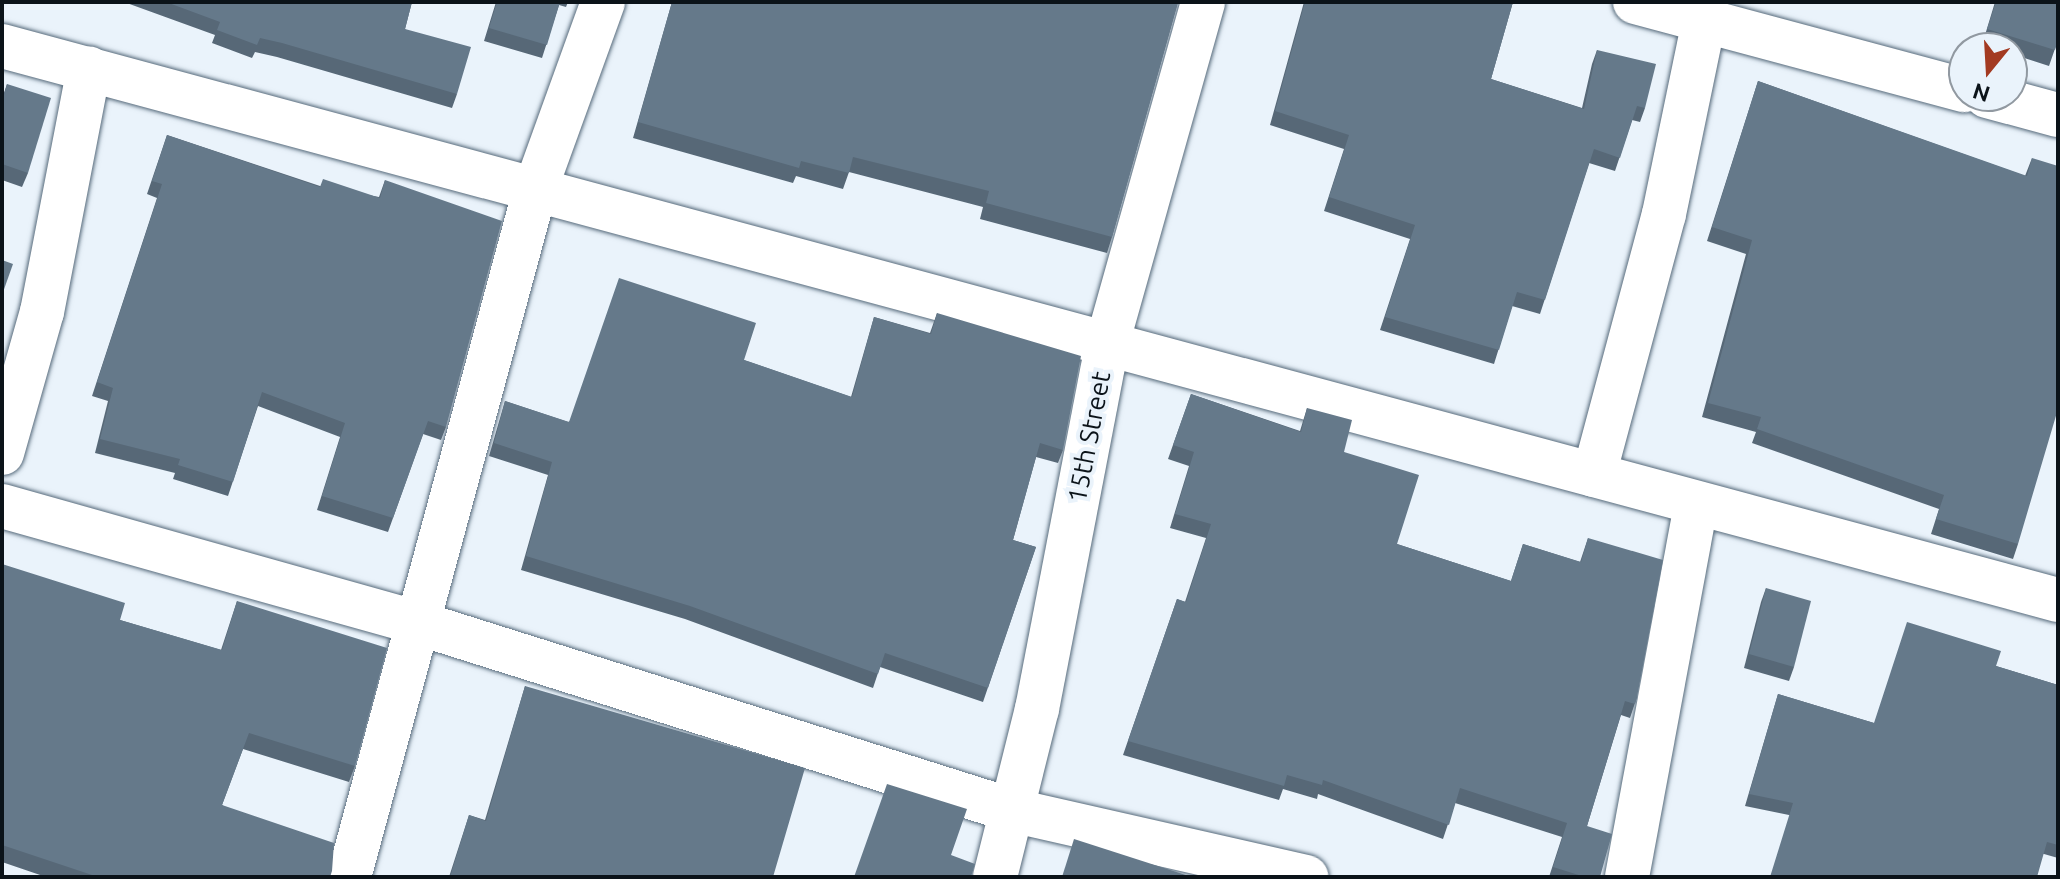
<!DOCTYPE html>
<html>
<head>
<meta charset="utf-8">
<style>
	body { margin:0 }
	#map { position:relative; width:2060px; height:879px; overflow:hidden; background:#eaf3fb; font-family:Ubuntu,sans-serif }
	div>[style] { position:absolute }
	.roads { filter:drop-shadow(0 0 2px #566a7b) drop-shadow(0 0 2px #566a7b) }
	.minor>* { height:44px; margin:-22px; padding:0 22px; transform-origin:22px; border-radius:22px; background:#fff }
	.wall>* { inset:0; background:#576877 }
	.building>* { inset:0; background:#65798a }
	span { translate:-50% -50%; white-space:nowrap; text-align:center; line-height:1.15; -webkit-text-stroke:8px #eaf3fb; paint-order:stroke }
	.street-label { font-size:26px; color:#0b1319 }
	.frame { position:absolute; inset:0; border:4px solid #0b1319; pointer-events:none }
	.north { position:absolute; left:1948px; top:32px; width:80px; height:80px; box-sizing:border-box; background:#eaf3fb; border:2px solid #9199a1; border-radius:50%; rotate:198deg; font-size:22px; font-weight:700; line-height:32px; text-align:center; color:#0b1319 }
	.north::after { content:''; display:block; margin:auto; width:28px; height:36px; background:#a33a21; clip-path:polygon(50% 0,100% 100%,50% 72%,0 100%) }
</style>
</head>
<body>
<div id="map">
	<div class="roads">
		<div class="minor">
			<i style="left:1635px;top:2px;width:341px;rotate:15deg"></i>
			<i style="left:2px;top:46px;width:2129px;rotate:15.08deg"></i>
			<i style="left:1987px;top:96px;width:73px;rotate:15deg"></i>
			<i style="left:2px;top:453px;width:147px;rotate:-74.2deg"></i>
			<i style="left:42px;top:312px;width:248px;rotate:-79.1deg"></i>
			<i style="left:1594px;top:475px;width:270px;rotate:-75deg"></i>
			<i style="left:1664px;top:214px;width:197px;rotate:-78.3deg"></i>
			<i style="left:2px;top:506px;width:432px;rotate:15.7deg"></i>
			<i style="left:418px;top:623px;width:622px;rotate:17.5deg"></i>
			<i style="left:1011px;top:810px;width:303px;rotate:12.8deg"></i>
			<i style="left:349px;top:877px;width:712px;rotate:-74.85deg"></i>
			<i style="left:535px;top:190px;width:200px;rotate:-70.1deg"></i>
			<i style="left:995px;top:877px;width:173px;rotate:-76deg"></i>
			<i style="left:1037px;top:709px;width:372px;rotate:-79.1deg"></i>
			<i style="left:1107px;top:344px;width:355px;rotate:-74.3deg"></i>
			<i style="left:1627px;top:877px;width:380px;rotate:-79.5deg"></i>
		</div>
	</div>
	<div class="wall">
		<i style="clip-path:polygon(124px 2px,412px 2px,405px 29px,457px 94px,452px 108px,277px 57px,255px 52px,252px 58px,212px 43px,215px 35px)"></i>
		<i style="clip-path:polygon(496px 2px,568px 2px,566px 7px,559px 5px,542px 58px,484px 41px)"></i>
		<i style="clip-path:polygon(672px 2px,1178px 2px,1112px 237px,1107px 253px,980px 219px,983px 207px,849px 172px,843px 189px,796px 176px,793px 183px,633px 138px)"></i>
		<i style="clip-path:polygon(1304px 2px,1513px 2px,1491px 79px,1582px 108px,1592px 64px,1597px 50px,1645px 108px,1640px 122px,1632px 120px,1615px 171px,1589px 163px,1540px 314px,1512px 306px,1494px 364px,1380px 330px,1410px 239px,1324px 211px,1344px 149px,1270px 125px)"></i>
		<i style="clip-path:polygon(1995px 2px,2058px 40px,2049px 66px,2012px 54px,2012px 48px,1992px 48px,1982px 45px)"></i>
		<i style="clip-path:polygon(1758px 81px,2025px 176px,2032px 158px,2018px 544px,2013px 559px,1931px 534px,1939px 509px,1752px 443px,1756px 432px,1702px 417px,1746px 254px,1707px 241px)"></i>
		<i style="clip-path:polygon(7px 84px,28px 173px,22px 187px,2px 180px,2px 99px)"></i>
		<i style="clip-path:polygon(167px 135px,320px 186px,379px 197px,385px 180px,446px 427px,441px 440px,423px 434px,388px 532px,317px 510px,340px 437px,258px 406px,228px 496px,173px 479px,175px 473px,95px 453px,108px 401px,92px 396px,157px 198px,147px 194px)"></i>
		<i style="clip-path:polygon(937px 313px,1063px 450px,1058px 463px,1036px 457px,1013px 540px,1036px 547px,983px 702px,880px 667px,873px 688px,685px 619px,521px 570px,548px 475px,489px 456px,505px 401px,568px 422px,744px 360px,851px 397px,874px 317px,930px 333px)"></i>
		<i style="clip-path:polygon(1191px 394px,1300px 431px,1307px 408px,1344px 452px,1397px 544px,1511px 581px,1523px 544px,1580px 562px,1588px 538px,1637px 697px,1630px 718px,1621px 715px,1587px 826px,1600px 877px,1549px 877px,1562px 837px,1455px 803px,1443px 839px,1318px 794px,1317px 799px,1283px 789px,1279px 800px,1123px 755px,1177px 599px,1185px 602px,1206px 538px,1170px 528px,1189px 466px,1168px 459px)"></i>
		<i style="clip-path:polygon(2px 564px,120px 620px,221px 650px,237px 601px,355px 766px,349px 782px,243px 749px,222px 805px,330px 877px,46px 877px,2px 862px)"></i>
		<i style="clip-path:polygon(1766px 588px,1794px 667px,1789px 681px,1744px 668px,1761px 602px)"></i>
		<i style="clip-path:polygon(1996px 666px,2058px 685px,2058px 858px,2044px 854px,1789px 815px,1745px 806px,1778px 694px,1874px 723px)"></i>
		<i style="clip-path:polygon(525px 686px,773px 877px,449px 877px,469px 815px,485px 820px)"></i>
	</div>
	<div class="building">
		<i style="clip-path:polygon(166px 2px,412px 2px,405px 29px,471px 47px,457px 94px,282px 43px,260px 38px,257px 45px,217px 30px,220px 22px)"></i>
		<i style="clip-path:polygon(497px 2px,560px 2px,547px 45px,489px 28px)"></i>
		<i style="clip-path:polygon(672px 2px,711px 2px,716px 3px,716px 2px,1178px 2px,1112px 237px,986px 203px,989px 191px,853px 157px,849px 173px,801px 161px,799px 168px,638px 122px)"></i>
		<i style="clip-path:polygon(1305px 2px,1513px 2px,1491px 79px,1584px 109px,1597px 50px,1656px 64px,1645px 108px,1637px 106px,1620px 158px,1594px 149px,1545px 300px,1517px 292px,1499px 350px,1385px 317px,1415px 225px,1329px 197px,1349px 135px,1275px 111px)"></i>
		<i style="clip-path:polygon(1996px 2px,2058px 2px,2058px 40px,2055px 50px,1987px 29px)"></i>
		<i style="clip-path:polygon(1758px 81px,2027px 176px,2032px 158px,2058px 166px,2058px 409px,2018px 544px,1936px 519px,1944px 495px,1757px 429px,1761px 417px,1708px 403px,1752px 240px,1712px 227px)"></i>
		<i style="clip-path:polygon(7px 84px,51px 98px,28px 173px,2px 164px,2px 101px)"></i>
		<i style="clip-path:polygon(167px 135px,320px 187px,323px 179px,380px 198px,385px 180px,502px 221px,446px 427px,428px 421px,393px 518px,322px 496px,345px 423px,262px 392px,233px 482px,178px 465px,180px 459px,100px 439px,113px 388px,97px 382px,162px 184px,152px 181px)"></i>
		<i style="clip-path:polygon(2px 260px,13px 264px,2px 295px)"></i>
		<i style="clip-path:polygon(619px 278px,756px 323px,744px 360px,852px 397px,874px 317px,931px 334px,937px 313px,1081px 356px,1063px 450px,1040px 443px,1013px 540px,1036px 547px,988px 688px,885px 653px,878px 674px,690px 606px,526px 556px,552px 462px,494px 443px,505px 401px,569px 422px)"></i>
		<i style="clip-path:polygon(1191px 394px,1301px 432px,1307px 408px,1352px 420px,1344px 452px,1419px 475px,1397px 544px,1511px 581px,1523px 544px,1581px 562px,1588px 538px,1663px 560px,1637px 697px,1635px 704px,1625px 701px,1587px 826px,1612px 834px,1600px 877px,1585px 877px,1553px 867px,1567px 823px,1460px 788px,1449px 825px,1323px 780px,1322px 785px,1287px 775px,1284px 786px,1128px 741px,1177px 599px,1186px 602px,1211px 524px,1175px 514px,1194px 452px,1173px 445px)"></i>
		<i style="clip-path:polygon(2px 564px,125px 603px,120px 620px,222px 650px,237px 601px,387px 648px,355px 766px,249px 733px,222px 805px,334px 843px,332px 871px,330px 877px,98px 877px,2px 845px)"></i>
		<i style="clip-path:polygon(1766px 588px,1811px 601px,1794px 667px,1749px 654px)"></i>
		<i style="clip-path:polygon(1907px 622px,2001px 651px,1996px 666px,2058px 685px,2058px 845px,2047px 842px,2037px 877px,1770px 877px,1793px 803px,1749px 794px,1778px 694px,1874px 723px)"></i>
		<i style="clip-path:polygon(525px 686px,805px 768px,773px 877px,450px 877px,469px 815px,486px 821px)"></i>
		<i style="clip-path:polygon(887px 784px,967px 809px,951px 855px,975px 864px,971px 877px,854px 877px)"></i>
		<i style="clip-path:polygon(1074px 839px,1192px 877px,1062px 877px)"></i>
	</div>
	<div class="street-label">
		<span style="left:1089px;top:437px;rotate:-79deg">15th Street</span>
	</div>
	<div class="frame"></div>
	<div class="north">N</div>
</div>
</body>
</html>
